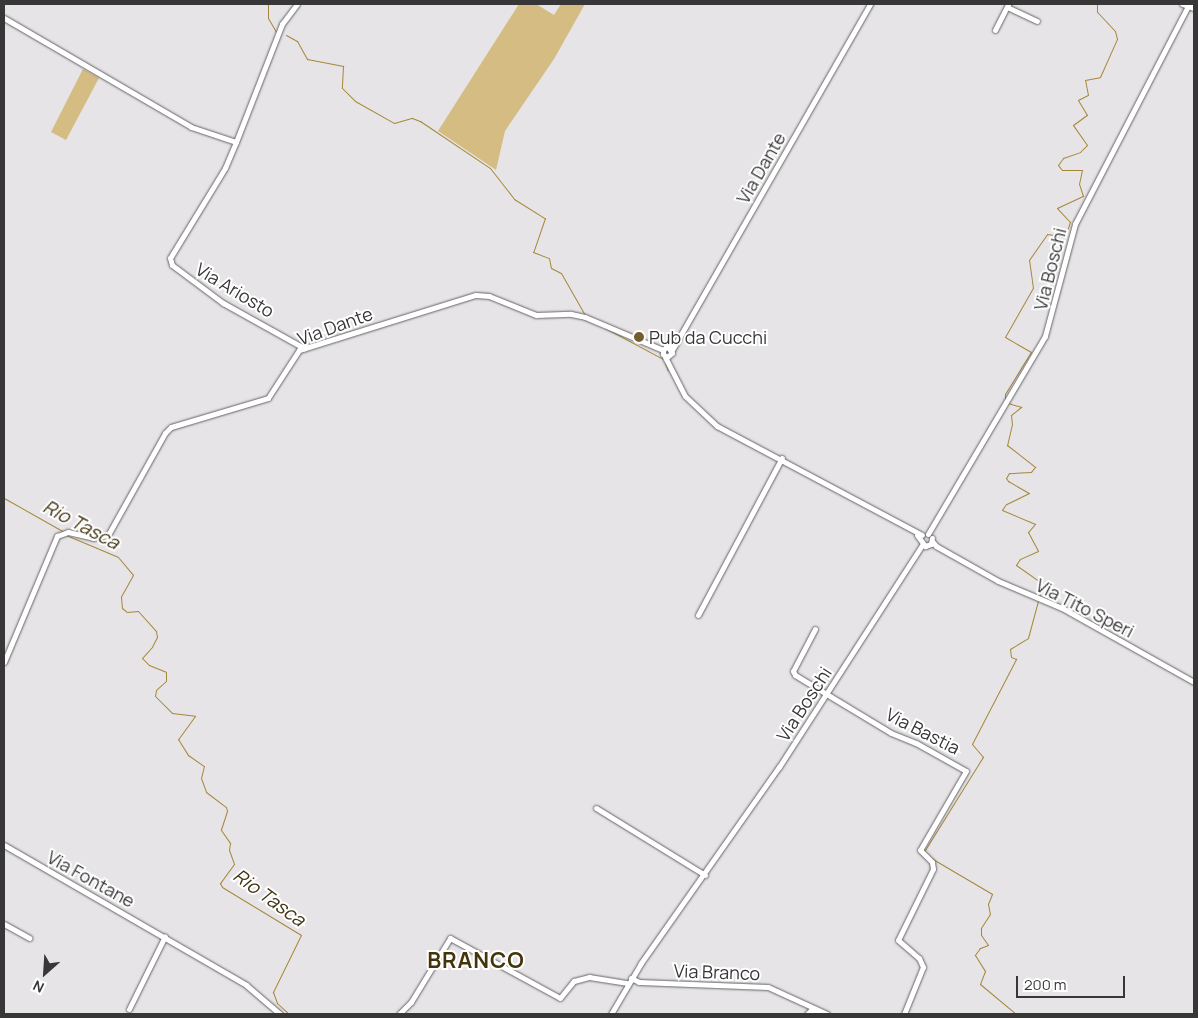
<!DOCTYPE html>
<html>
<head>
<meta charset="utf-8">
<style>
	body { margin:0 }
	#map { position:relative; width:1198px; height:1018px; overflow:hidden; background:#e6e4e7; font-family:Manrope,sans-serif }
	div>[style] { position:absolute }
	.green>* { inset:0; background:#d5bc82 }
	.stream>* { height:1px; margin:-0.5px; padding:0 0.5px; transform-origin:0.5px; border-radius:0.5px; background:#a68739 }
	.roads { filter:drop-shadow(0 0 1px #656366) drop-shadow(0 0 1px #656366) }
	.minor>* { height:5px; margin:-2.5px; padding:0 2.5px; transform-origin:2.5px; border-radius:2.5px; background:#fff }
	.major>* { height:6px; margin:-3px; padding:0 3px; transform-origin:3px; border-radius:3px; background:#fff }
	.dots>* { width:14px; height:14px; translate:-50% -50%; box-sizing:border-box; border:2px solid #fff; border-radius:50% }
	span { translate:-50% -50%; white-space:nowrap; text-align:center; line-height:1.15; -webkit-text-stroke:4px #fff; paint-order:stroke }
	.street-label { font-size:18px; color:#383738 }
	.poi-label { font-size:18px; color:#383738 }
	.left { translate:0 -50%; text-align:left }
	.water-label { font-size:19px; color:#433614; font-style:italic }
	.district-label { font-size:22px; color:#44340b; font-weight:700; letter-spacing:1px }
	.frame { position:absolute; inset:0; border:5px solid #383738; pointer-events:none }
	.north { position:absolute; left:20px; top:948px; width:50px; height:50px; -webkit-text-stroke:4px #fff; paint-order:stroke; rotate:206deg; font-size:14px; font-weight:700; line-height:20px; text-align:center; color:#383738 }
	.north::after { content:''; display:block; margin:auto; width:18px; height:22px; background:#383738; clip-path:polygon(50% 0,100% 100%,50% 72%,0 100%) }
	.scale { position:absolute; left:1016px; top:976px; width:109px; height:22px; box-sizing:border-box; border:2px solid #383738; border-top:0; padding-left:6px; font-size:15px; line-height:18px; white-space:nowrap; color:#383738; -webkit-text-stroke:4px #fff; paint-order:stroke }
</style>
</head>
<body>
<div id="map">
	<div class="green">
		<i style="clip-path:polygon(519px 4px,536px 4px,554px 15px,561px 4px,585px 4px,554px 59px,505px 131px,496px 170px,438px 131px)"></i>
		<i style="clip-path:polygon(83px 69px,99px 78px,66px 140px,51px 132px)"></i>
	</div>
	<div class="stream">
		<i style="left:268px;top:4px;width:14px;rotate:90deg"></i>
		<i style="left:268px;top:18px;width:16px;rotate:60deg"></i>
		<i style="left:286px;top:35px;width:13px;rotate:29deg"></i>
		<i style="left:297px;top:41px;width:21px;rotate:61deg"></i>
		<i style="left:307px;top:59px;width:37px;rotate:11deg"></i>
		<i style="left:343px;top:66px;width:22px;rotate:93deg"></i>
		<i style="left:342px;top:88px;width:18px;rotate:45deg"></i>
		<i style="left:355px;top:101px;width:45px;rotate:29.4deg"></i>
		<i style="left:394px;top:123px;width:19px;rotate:-16deg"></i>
		<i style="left:412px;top:118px;width:9px;rotate:21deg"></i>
		<i style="left:420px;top:121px;width:84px;rotate:33.9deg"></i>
		<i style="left:490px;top:168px;width:39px;rotate:52deg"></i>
		<i style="left:514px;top:199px;width:36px;rotate:32deg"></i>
		<i style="left:545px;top:218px;width:36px;rotate:109deg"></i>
		<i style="left:533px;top:252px;width:17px;rotate:21deg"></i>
		<i style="left:549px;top:258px;width:10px;rotate:79deg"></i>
		<i style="left:551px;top:268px;width:11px;rotate:27deg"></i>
		<i style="left:561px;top:273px;width:48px;rotate:60.3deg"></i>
		<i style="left:605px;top:328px;width:66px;rotate:28.1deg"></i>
		<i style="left:665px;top:362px;width:9px;rotate:72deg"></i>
		<i style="left:1005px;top:400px;width:6px;rotate:-90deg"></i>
		<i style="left:1005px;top:394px;width:49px;rotate:-58.2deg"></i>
		<i style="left:1031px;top:352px;width:30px;rotate:-150deg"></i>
		<i style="left:1005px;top:337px;width:56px;rotate:-60.3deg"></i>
		<i style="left:1033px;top:288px;width:28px;rotate:-98deg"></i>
		<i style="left:1029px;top:260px;width:32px;rotate:-55deg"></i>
		<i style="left:1047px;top:234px;width:18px;rotate:9deg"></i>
		<i style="left:1065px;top:237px;width:16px;rotate:-72deg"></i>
		<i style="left:1070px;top:222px;width:19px;rotate:-133deg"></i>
		<i style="left:1057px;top:208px;width:29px;rotate:-25deg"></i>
		<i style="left:1083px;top:196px;width:13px;rotate:-108deg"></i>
		<i style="left:1079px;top:184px;width:14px;rotate:-78deg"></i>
		<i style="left:1082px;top:170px;width:20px;rotate:180deg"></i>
		<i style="left:1062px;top:170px;width:6px;rotate:-129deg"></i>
		<i style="left:1058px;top:165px;width:9px;rotate:-54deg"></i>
		<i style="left:1063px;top:158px;width:18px;rotate:-19deg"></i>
		<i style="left:1080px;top:152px;width:10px;rotate:-45deg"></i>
		<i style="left:1087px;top:145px;width:24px;rotate:-125deg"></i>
		<i style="left:1073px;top:125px;width:17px;rotate:-36deg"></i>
		<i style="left:1087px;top:115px;width:17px;rotate:-121deg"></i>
		<i style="left:1078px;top:100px;width:11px;rotate:-27deg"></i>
		<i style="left:1088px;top:95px;width:15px;rotate:-101deg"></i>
		<i style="left:1085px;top:80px;width:15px;rotate:-11deg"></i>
		<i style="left:1100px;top:77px;width:42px;rotate:-65.9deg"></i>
		<i style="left:1117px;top:39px;width:8px;rotate:-104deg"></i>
		<i style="left:1115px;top:31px;width:26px;rotate:-133deg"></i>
		<i style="left:1097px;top:12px;width:8px;rotate:-90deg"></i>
		<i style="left:1008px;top:403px;width:14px;rotate:17deg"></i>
		<i style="left:1021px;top:407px;width:13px;rotate:141deg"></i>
		<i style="left:1011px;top:415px;width:9px;rotate:84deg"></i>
		<i style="left:1012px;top:424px;width:22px;rotate:103deg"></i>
		<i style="left:1007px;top:445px;width:36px;rotate:38deg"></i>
		<i style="left:1035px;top:467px;width:6px;rotate:129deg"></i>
		<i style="left:1031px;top:472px;width:22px;rotate:177deg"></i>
		<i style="left:1009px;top:473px;width:6px;rotate:121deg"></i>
		<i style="left:1006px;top:478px;width:4px;rotate:56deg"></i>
		<i style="left:1008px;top:481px;width:24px;rotate:30deg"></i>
		<i style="left:1029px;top:493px;width:25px;rotate:154deg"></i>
		<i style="left:1006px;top:504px;width:7px;rotate:124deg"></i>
		<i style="left:1002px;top:510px;width:36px;rotate:23deg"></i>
		<i style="left:1035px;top:524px;width:11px;rotate:131deg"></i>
		<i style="left:1028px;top:532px;width:21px;rotate:62deg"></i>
		<i style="left:1038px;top:551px;width:20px;rotate:156deg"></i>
		<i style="left:1020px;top:559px;width:7px;rotate:124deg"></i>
		<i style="left:1016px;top:565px;width:28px;rotate:35deg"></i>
		<i style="left:1039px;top:581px;width:15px;rotate:86deg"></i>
		<i style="left:4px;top:498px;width:69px;rotate:29.5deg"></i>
		<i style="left:66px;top:535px;width:56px;rotate:22.9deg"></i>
		<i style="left:118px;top:557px;width:23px;rotate:50deg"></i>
		<i style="left:133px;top:575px;width:25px;rotate:119deg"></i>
		<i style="left:121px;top:597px;width:11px;rotate:85deg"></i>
		<i style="left:122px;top:608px;width:6px;rotate:39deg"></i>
		<i style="left:127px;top:612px;width:11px;rotate:-5deg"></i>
		<i style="left:138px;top:611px;width:27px;rotate:48deg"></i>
		<i style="left:156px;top:631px;width:6px;rotate:81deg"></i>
		<i style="left:157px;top:637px;width:11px;rotate:117deg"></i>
		<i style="left:152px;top:647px;width:15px;rotate:132deg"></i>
		<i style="left:142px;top:658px;width:10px;rotate:45deg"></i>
		<i style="left:149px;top:665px;width:18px;rotate:22deg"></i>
		<i style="left:166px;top:672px;width:9px;rotate:90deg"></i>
		<i style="left:166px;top:681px;width:13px;rotate:138deg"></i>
		<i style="left:156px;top:690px;width:6px;rotate:99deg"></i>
		<i style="left:155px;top:696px;width:24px;rotate:45deg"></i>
		<i style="left:172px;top:713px;width:23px;rotate:7deg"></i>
		<i style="left:195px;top:716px;width:29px;rotate:126deg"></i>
		<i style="left:178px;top:739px;width:19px;rotate:58deg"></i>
		<i style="left:188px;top:755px;width:19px;rotate:35deg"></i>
		<i style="left:204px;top:766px;width:12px;rotate:104deg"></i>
		<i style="left:201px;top:778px;width:15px;rotate:70deg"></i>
		<i style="left:206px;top:792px;width:25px;rotate:37deg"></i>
		<i style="left:226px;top:807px;width:4px;rotate:76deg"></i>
		<i style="left:227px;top:811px;width:20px;rotate:108deg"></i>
		<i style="left:221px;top:830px;width:16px;rotate:55deg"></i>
		<i style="left:230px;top:843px;width:7px;rotate:98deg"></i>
		<i style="left:229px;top:850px;width:15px;rotate:70deg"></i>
		<i style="left:234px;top:864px;width:24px;rotate:126deg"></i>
		<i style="left:220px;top:883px;width:4px;rotate:63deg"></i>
		<i style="left:222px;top:887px;width:92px;rotate:31.3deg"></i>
		<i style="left:301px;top:935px;width:64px;rotate:116.2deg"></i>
		<i style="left:273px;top:992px;width:12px;rotate:70deg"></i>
		<i style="left:277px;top:1003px;width:16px;rotate:43deg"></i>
		<i style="left:925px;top:850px;width:110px;rotate:-58.1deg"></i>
		<i style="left:983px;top:757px;width:17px;rotate:-130deg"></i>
		<i style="left:972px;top:744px;width:96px;rotate:-62.6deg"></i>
		<i style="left:1016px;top:659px;width:5px;rotate:-158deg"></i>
		<i style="left:1011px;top:657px;width:8px;rotate:-97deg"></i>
		<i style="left:1010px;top:649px;width:21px;rotate:-31deg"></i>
		<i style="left:1028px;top:638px;width:39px;rotate:-75deg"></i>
		<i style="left:931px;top:858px;width:71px;rotate:30.5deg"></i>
		<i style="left:992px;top:894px;width:11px;rotate:112deg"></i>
		<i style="left:988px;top:904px;width:10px;rotate:79deg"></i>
		<i style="left:990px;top:914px;width:17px;rotate:123deg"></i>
		<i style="left:981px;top:928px;width:7px;rotate:90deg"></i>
		<i style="left:981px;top:935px;width:12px;rotate:55deg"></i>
		<i style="left:988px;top:945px;width:9px;rotate:159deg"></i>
		<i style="left:980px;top:948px;width:9px;rotate:126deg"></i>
		<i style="left:975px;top:955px;width:19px;rotate:58deg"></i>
		<i style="left:985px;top:971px;width:14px;rotate:111deg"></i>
		<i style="left:980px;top:984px;width:47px;rotate:39.8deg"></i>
	</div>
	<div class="roads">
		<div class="minor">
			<i style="left:1007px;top:7px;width:33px;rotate:25deg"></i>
			<i style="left:4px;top:18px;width:216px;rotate:30.2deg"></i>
			<i style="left:191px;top:127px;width:47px;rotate:18.4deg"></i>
			<i style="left:236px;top:142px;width:28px;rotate:113deg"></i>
			<i style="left:225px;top:168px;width:105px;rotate:121.4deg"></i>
			<i style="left:170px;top:258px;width:7px;rotate:74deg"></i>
			<i style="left:172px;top:265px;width:64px;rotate:36.7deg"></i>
			<i style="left:223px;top:303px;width:93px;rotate:29.1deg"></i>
			<i style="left:995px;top:30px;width:29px;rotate:-63deg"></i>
			<i style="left:236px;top:142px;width:127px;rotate:-68.7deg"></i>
			<i style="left:282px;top:24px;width:25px;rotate:-53deg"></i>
			<i style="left:668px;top:347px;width:7px;rotate:56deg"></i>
			<i style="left:672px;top:353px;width:6px;rotate:141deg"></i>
			<i style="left:667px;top:357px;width:5px;rotate:-143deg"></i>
			<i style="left:663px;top:354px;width:4px;rotate:-90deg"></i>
			<i style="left:663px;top:350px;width:4px;rotate:-45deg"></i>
			<i style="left:666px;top:347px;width:9px;rotate:-13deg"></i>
			<i style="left:672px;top:350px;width:399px;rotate:-60.2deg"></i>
			<i style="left:665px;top:357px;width:44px;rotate:62.9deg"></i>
			<i style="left:685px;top:396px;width:44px;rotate:43.2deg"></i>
			<i style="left:717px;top:426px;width:232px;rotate:28deg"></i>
			<i style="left:928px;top:534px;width:230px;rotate:-59.4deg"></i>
			<i style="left:1045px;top:336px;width:116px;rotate:-75deg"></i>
			<i style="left:1075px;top:224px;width:246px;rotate:-62.6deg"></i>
			<i style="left:917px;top:535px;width:14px;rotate:54deg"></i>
			<i style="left:925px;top:546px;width:6px;rotate:-18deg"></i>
			<i style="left:931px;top:544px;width:6px;rotate:-81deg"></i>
			<i style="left:932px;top:541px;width:6px;rotate:51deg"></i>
			<i style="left:936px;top:546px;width:71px;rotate:29.4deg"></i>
			<i style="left:998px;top:581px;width:69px;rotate:22.9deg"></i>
			<i style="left:1062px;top:608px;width:151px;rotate:29.3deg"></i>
			<i style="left:698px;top:615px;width:178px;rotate:-61.9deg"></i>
			<i style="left:815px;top:629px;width:47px;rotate:117.6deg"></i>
			<i style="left:793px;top:671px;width:4px;rotate:63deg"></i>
			<i style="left:795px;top:675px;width:112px;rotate:31.1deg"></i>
			<i style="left:891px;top:733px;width:27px;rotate:22deg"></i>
			<i style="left:916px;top:743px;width:57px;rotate:29.2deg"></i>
			<i style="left:966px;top:771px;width:91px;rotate:120.2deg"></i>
			<i style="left:920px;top:850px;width:17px;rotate:45deg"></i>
			<i style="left:932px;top:862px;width:7px;rotate:82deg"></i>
			<i style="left:933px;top:869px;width:79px;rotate:116.2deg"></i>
			<i style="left:898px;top:940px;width:28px;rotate:41deg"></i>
			<i style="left:919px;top:958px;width:10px;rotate:66deg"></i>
			<i style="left:923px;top:967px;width:51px;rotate:112deg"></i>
			<i style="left:4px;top:662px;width:137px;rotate:-67.2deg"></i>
			<i style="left:57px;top:536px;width:12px;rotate:-20deg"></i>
			<i style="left:68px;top:532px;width:26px;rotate:13deg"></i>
			<i style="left:93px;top:538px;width:15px;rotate:-11deg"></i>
			<i style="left:108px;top:535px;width:117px;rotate:-60.8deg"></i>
			<i style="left:165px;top:433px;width:8px;rotate:-45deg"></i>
			<i style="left:171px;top:427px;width:101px;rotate:-16.6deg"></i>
			<i style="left:268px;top:398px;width:57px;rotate:-57.1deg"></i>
			<i style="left:299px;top:350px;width:185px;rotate:-17.3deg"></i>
			<i style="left:476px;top:295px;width:13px;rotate:4deg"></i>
			<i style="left:489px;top:296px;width:51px;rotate:22deg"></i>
			<i style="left:536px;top:315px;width:35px;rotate:-2deg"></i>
			<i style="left:571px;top:314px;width:14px;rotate:12deg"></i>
			<i style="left:585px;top:317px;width:85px;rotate:22.9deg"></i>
			<i style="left:596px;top:808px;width:128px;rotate:31.6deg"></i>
			<i style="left:4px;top:845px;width:280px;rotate:30deg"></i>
			<i style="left:246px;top:985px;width:45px;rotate:40.5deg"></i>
			<i style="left:4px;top:924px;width:29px;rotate:29deg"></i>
			<i style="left:631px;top:978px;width:9px;rotate:27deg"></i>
			<i style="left:639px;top:982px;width:129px;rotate:2.2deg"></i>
			<i style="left:768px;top:987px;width:65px;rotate:24.6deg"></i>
			<i style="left:129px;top:1009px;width:81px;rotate:-63.7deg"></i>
			<i style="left:399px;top:1014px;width:17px;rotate:-45deg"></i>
			<i style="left:411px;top:1002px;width:75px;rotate:-58.6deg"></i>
			<i style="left:450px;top:938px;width:125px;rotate:28.6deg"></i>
			<i style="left:560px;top:998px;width:22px;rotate:-51deg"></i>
			<i style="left:574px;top:981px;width:16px;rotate:-15deg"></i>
			<i style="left:589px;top:977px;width:39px;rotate:9deg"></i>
			<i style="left:611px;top:1014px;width:59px;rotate:-59.5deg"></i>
			<i style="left:641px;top:963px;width:240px;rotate:-54.9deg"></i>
			<i style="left:779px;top:767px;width:264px;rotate:-57.2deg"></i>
			<i style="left:807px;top:1014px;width:7px;rotate:-45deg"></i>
			<i style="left:812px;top:1009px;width:7px;rotate:45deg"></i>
		</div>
		<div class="major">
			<i style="left:1183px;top:4px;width:12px;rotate:20deg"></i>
		</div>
	</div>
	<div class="dots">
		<i style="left:639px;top:337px;background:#735f2e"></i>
	</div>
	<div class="street-label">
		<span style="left:761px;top:168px;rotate:-60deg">Via Dante</span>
		<span style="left:1050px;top:269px;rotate:-76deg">Via Boschi</span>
		<span style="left:235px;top:290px;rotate:31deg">Via Ariosto</span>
		<span style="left:335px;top:326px;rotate:-20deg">Via Dante</span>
		<span style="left:1085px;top:608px;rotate:27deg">Via Tito Speri</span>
		<span style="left:804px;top:704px;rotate:-57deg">Via Boschi</span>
		<span style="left:923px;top:731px;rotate:27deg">Via Bastia</span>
		<span style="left:91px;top:879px;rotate:29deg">Via Fontane</span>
		<span style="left:717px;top:972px;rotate:2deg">Via Branco</span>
	</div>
	<div class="poi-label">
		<span class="left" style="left:649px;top:337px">Pub da Cucchi</span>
	</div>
	<div class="water-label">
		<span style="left:81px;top:525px;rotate:28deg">Rio Tasca</span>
		<span style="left:269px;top:898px;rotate:36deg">Rio Tasca</span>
	</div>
	<div class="district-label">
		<span style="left:476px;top:961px">BRANCO</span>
	</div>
	<div class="frame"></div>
	<div class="north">N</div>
	<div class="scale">200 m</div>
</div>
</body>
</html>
